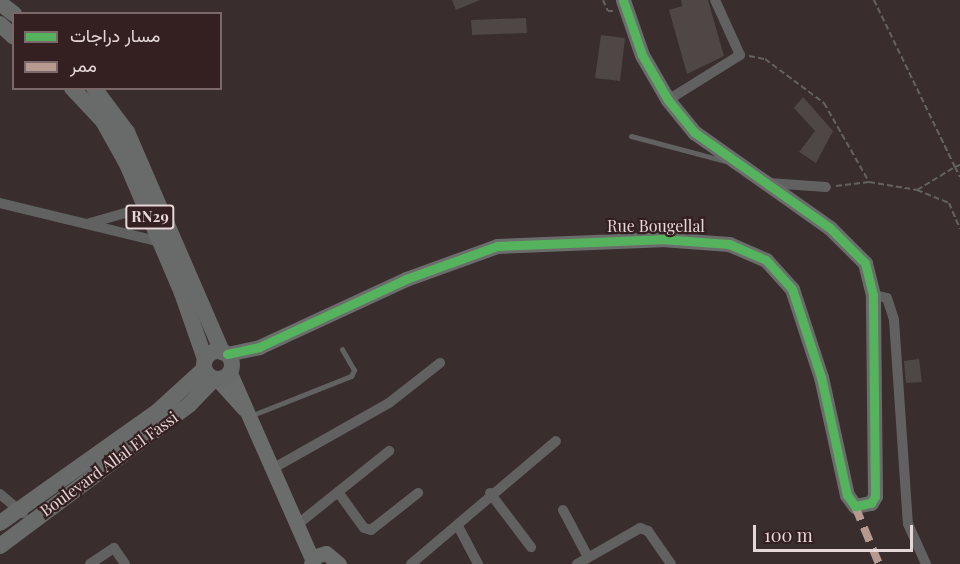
<!DOCTYPE html>
<html>
<head>
<meta charset="utf-8">
<style>
	body { margin:0 }
	#map { position:relative; width:960px; height:564px; overflow:hidden; background:#392d2e; font-family:"Playfair Display",Vazirmatn,serif }
	div>[style] { position:absolute }
	.building>* { inset:0; background:#4f4646 }
	.path>* { height:2px; margin-top:-1px; transform-origin:0; background:repeating-linear-gradient(90deg,#646161 0 6px,transparent 0 9px) }
	.lane>* { height:5px; margin:-2.5px; padding:0 2.5px; transform-origin:2.5px; border-radius:2.5px; background:#606160 }
	.street>* { height:10px; margin:-5px; padding:0 5px; transform-origin:5px; border-radius:5px; background:#606160 }
	.secondary>* { height:15px; margin:-7.5px; padding:0 7.5px; transform-origin:7.5px; border-radius:7.5px; background:#6a6d6b }
	.primary>* { height:16px; margin:-8px; padding:0 8px; transform-origin:8px; border-radius:8px; background:#696a6a }
	.primary>.ring { margin:-8px; padding:0; box-sizing:content-box; background:none; border:16px solid #696a6a; border-radius:50% }
	.quiet>* { height:8px; margin-top:-4px; transform-origin:0; background:repeating-linear-gradient(90deg,#b69a8f 0 15px,transparent 0 23px) }
	.cycleway>* { height:9px; margin:-4.5px; padding:0 4.5px; transform-origin:4.5px; border-radius:4.5px; background:#56b35d }
	span { translate:-50% -50%; white-space:nowrap; text-align:center; line-height:1.15; -webkit-text-stroke:4.5px #341f21; paint-order:stroke }
	.shield-label span { padding:2px 4px; background:#341f21; border:2px solid; border-radius:4px; -webkit-text-stroke-width:0 }
	.shield-label { font-size:15px; color:#e5d6d7; font-weight:700 }
	.street-label { font-size:16px; color:#e5d6d7 }
	.legend { position:absolute; left:12px; top:12px; width:210px; height:78px; box-sizing:border-box; background:#341f21; border:2px solid #7b686a; margin:0; padding:8px 10px; list-style:none; font-size:18px; color:#e5d6d7 }
	.legend li { display:flex; align-items:center; gap:12px; height:30px }
	.legend b { width:30px; border:2px solid #7b686a }
	.scale { position:absolute; left:753px; top:525px; width:160px; height:27px; box-sizing:border-box; border:3px solid #e5d6d7; border-top:0; padding-left:8px; font-size:18px; line-height:21px; white-space:nowrap; color:#e5d6d7; -webkit-text-stroke:4px #341f21; paint-order:stroke }
</style>
</head>
<body>
<div id="map">
	<div class="building">
		<i style="clip-path:polygon(452px 0,480px 0,456px 10px)"></i>
		<i style="clip-path:polygon(681px 0,708px 0,724px 56px,687px 74px,669px 10px,682px 6px)"></i>
		<i style="clip-path:polygon(526px 18px,527px 33px,472px 35px,471px 20px)"></i>
		<i style="clip-path:polygon(601px 35px,625px 38px,620px 81px,595px 78px)"></i>
		<i style="clip-path:polygon(803px 97px,833px 131px,816px 163px,799px 152px,815px 131px,794px 108px)"></i>
		<i style="clip-path:polygon(919px 359px,922px 382px,906px 383px,904px 361px)"></i>
	</div>
	<div class="path">
		<i style="left:603px;top:0;width:12px;rotate:66deg"></i>
		<i style="left:608px;top:11px;width:5px"></i>
		<i style="left:749px;top:56px;width:16px;rotate:11deg"></i>
		<i style="left:765px;top:59px;width:74px;rotate:36.7deg"></i>
		<i style="left:824px;top:103px;width:91px;rotate:60.3deg"></i>
		<i style="left:869px;top:182px;width:49px;rotate:9.5deg"></i>
		<i style="left:917px;top:190px;width:44px;rotate:-31.2deg"></i>
		<i style="left:955px;top:167px;width:186px;rotate:-115.9deg"></i>
		<i style="left:960px;top:165px;width:5px;rotate:158deg"></i>
		<i style="left:955px;top:167px;width:11px;rotate:63deg"></i>
		<i style="left:836px;top:186px;width:33px;rotate:-7deg"></i>
		<i style="left:917px;top:190px;width:35px;rotate:22deg"></i>
		<i style="left:949px;top:203px;width:28px;rotate:67deg"></i>
	</div>
	<div class="lane">
		<i style="left:631px;top:136px;width:97px;rotate:14.9deg"></i>
		<i style="left:250px;top:416px;width:109px;rotate:-21.6deg"></i>
		<i style="left:351px;top:376px;width:7px;rotate:-63deg"></i>
		<i style="left:354px;top:370px;width:24px;rotate:-120deg"></i>
	</div>
	<div class="street">
		<i style="left:668px;top:100px;width:85px;rotate:-32deg"></i>
		<i style="left:740px;top:55px;width:60px;rotate:-114.4deg"></i>
		<i style="left:769px;top:183px;width:57px;rotate:4deg"></i>
		<i style="left:0;top:203px;width:166px;rotate:13.6deg"></i>
		<i style="left:90px;top:223px;width:62px;rotate:-15.8deg"></i>
		<i style="left:873px;top:295px;width:14px;rotate:12deg"></i>
		<i style="left:887px;top:298px;width:23px;rotate:72deg"></i>
		<i style="left:894px;top:320px;width:204px;rotate:86.1deg"></i>
		<i style="left:908px;top:524px;width:44px;rotate:65.8deg"></i>
		<i style="left:272px;top:469px;width:134px;rotate:-29.4deg"></i>
		<i style="left:389px;top:403px;width:65px;rotate:-38.1deg"></i>
		<i style="left:338px;top:492px;width:44px;rotate:54.2deg"></i>
		<i style="left:364px;top:528px;width:7px;rotate:16deg"></i>
		<i style="left:371px;top:530px;width:60px;rotate:-38.2deg"></i>
		<i style="left:490px;top:493px;width:68px;rotate:52.8deg"></i>
		<i style="left:0;top:494px;width:30px;rotate:40deg"></i>
		<i style="left:563px;top:510px;width:53px;rotate:62deg"></i>
		<i style="left:298px;top:524px;width:117px;rotate:-38.7deg"></i>
		<i style="left:458px;top:526px;width:43px;rotate:62.2deg"></i>
		<i style="left:90px;top:564px;width:29px;rotate:-34deg"></i>
		<i style="left:114px;top:548px;width:19px;rotate:55deg"></i>
		<i style="left:411px;top:564px;width:190px;rotate:-40.3deg"></i>
		<i style="left:577px;top:564px;width:73px;rotate:-29.7deg"></i>
		<i style="left:640px;top:528px;width:9px;rotate:21deg"></i>
		<i style="left:648px;top:531px;width:40px;rotate:55.1deg"></i>
	</div>
	<div class="secondary">
		<i style="left:227px;top:354px;width:33px;rotate:-12deg"></i>
		<i style="left:259px;top:347px;width:162px;rotate:-24.8deg"></i>
		<i style="left:406px;top:279px;width:97px;rotate:-19.9deg"></i>
		<i style="left:497px;top:246px;width:164px;rotate:-2.4deg"></i>
		<i style="left:661px;top:239px;width:68px;rotate:4.2deg"></i>
		<i style="left:729px;top:244px;width:40px;rotate:23.4deg"></i>
		<i style="left:766px;top:260px;width:39px;rotate:48deg"></i>
		<i style="left:792px;top:289px;width:93px;rotate:71.8deg"></i>
		<i style="left:821px;top:377px;width:121px;rotate:77.6deg"></i>
		<i style="left:847px;top:495px;width:14px;rotate:54deg"></i>
		<i style="left:855px;top:506px;width:16px;rotate:-11deg"></i>
		<i style="left:871px;top:503px;width:8px;rotate:-60deg"></i>
		<i style="left:875px;top:496px;width:201px;rotate:-90.6deg"></i>
		<i style="left:873px;top:295px;width:33px;rotate:-104deg"></i>
		<i style="left:865px;top:263px;width:49px;rotate:-135deg"></i>
		<i style="left:830px;top:228px;width:166px;rotate:-144.8deg"></i>
		<i style="left:694px;top:132px;width:41px;rotate:-129.1deg"></i>
		<i style="left:668px;top:100px;width:52px;rotate:-120deg"></i>
		<i style="left:642px;top:55px;width:58px;rotate:-109.1deg"></i>
		<i style="left:230px;top:373px;width:206px;rotate:66.2deg"></i>
		<i style="left:218px;top:380px;width:39px;rotate:48deg"></i>
		<i style="left:311px;top:564px;width:9px;rotate:-58deg"></i>
		<i style="left:316px;top:556px;width:10px;rotate:-17deg"></i>
		<i style="left:326px;top:553px;width:17px;rotate:40deg"></i>
	</div>
	<div class="primary">
		<i style="left:0;top:3px;width:18px;rotate:38deg"></i>
		<i style="left:0;top:24px;width:19px;rotate:43deg"></i>
		<i style="left:72px;top:88px;width:45px;rotate:46.8deg"></i>
		<i style="left:103px;top:121px;width:49px;rotate:60.8deg"></i>
		<i style="left:127px;top:164px;width:140px;rotate:66.9deg"></i>
		<i style="left:182px;top:293px;width:70px;rotate:70.8deg"></i>
		<i style="left:94px;top:88px;width:55px;rotate:53.1deg"></i>
		<i style="left:127px;top:132px;width:240px;rotate:66.6deg"></i>
		<i class="ring" style="left:204px;top:351px;width:12px;height:12px"></i>
		<i style="left:0;top:523px;width:194px;rotate:-35.3deg"></i>
		<i style="left:158px;top:411px;width:62px;rotate:-42.4deg"></i>
		<i style="left:0;top:546px;width:236px;rotate:-36.7deg"></i>
		<i style="left:189px;top:405px;width:36px;rotate:-46deg"></i>
	</div>
	<div class="quiet">
		<i style="left:855px;top:506px;width:63px;rotate:67.5deg"></i>
	</div>
	<div class="cycleway">
		<i style="left:227px;top:354px;width:33px;rotate:-12deg"></i>
		<i style="left:259px;top:347px;width:162px;rotate:-24.8deg"></i>
		<i style="left:406px;top:279px;width:97px;rotate:-19.9deg"></i>
		<i style="left:497px;top:246px;width:164px;rotate:-2.4deg"></i>
		<i style="left:661px;top:239px;width:68px;rotate:4.2deg"></i>
		<i style="left:729px;top:244px;width:40px;rotate:23.4deg"></i>
		<i style="left:766px;top:260px;width:39px;rotate:48deg"></i>
		<i style="left:792px;top:289px;width:93px;rotate:71.8deg"></i>
		<i style="left:821px;top:377px;width:121px;rotate:77.6deg"></i>
		<i style="left:847px;top:495px;width:14px;rotate:54deg"></i>
		<i style="left:855px;top:506px;width:16px;rotate:-11deg"></i>
		<i style="left:871px;top:503px;width:8px;rotate:-60deg"></i>
		<i style="left:875px;top:496px;width:201px;rotate:-90.6deg"></i>
		<i style="left:873px;top:295px;width:33px;rotate:-104deg"></i>
		<i style="left:865px;top:263px;width:49px;rotate:-135deg"></i>
		<i style="left:830px;top:228px;width:166px;rotate:-144.8deg"></i>
		<i style="left:694px;top:132px;width:41px;rotate:-129.1deg"></i>
		<i style="left:668px;top:100px;width:52px;rotate:-120deg"></i>
		<i style="left:642px;top:55px;width:58px;rotate:-109.1deg"></i>
	</div>
	<div class="shield-label">
		<span style="left:150px;top:217px">RN29</span>
	</div>
	<div class="street-label">
		<span style="left:656px;top:226px">Rue Bougellal</span>
		<span style="left:109px;top:464px;rotate:-36deg">Boulevard Allal El Fassi</span>
	</div>
	<ul class="legend">
	<li><b style="height:8px;background:#56b35d"></b>مسار دراجات</li>
	<li><b style="height:8px;background:#b69a8f"></b>ممر</li>
	</ul>
	<div class="scale">100 m</div>
</div>
</body>
</html>
